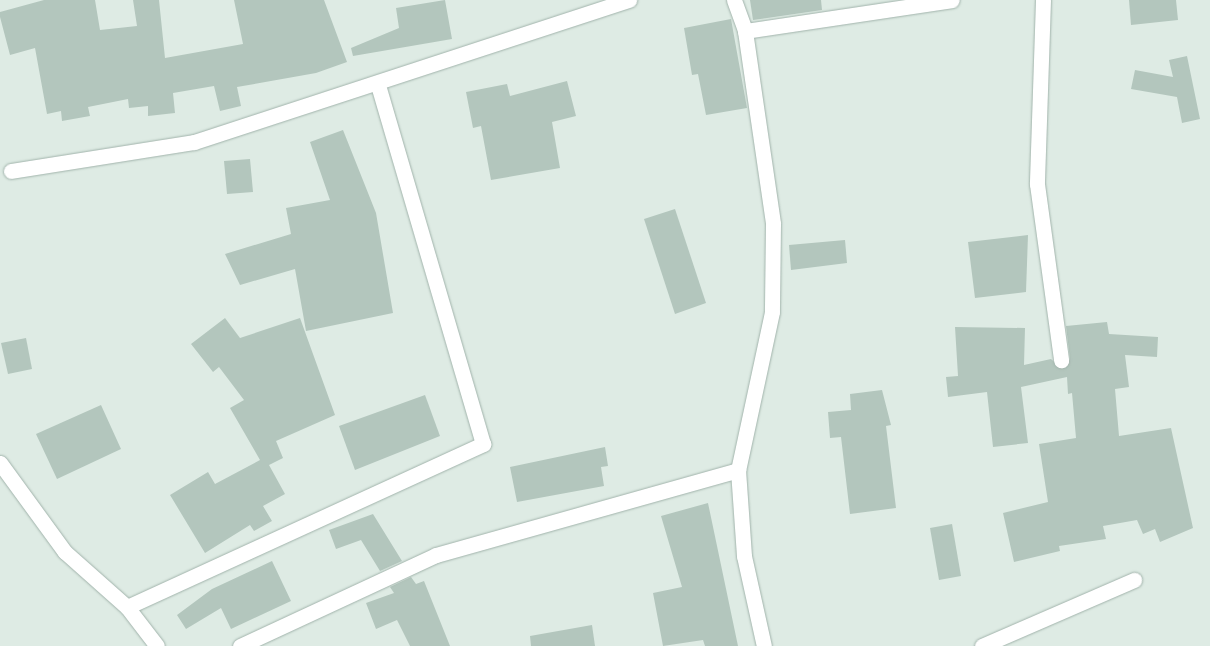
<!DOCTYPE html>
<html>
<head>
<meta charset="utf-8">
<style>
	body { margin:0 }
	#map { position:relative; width:1210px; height:646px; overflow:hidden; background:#deebe4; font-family:Montserrat,sans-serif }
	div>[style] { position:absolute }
	.building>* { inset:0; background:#b3c6bd }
	.roads { filter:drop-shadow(0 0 1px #a1b3ab) drop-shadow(0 0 1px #a1b3ab) }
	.minor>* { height:15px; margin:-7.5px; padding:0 7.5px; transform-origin:7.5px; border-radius:7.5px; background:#fff }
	span { translate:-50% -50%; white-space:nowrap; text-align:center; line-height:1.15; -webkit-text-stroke:4px #eff7f2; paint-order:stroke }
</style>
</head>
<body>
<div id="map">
	<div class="building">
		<i style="clip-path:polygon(44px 0,95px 0,100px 30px,137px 26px,133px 0,159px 0,165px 58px,243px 44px,234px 0,324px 0,347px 62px,316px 73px,237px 87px,241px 106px,220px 111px,214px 86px,173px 93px,175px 113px,148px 116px,148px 106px,129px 108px,128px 99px,88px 107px,90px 116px,62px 121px,61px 111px,47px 114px,35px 48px,10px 55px,0 17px,0 12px)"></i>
		<i style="clip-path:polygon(445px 0,452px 39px,353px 56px,351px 48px,399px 28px,396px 8px)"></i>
		<i style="clip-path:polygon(750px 0,821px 0,822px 10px,753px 20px)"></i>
		<i style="clip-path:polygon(1129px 0,1176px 0,1178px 20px,1131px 25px)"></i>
		<i style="clip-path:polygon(731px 19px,747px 108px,706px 115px,698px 74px,692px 75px,684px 28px)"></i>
		<i style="clip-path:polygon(1187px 56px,1200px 119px,1182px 123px,1177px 97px,1131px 89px,1135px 70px,1173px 77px,1169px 60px)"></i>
		<i style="clip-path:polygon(567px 81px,576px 116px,552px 122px,560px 168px,491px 180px,481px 126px,473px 128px,466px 92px,507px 84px,510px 96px)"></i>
		<i style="clip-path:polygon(343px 130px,376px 213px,393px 313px,306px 331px,295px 269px,240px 285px,225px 254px,291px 234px,286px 208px,330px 200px,310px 142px)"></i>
		<i style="clip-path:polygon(250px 159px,253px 192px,227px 194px,224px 161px)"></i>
		<i style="clip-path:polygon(675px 209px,706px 303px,675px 314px,644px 219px)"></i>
		<i style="clip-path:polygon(1028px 235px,1026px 292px,975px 298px,968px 242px)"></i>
		<i style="clip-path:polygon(845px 240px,847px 263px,791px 270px,789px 245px)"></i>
		<i style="clip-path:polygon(225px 318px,240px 338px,300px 318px,335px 415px,276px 441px,283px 458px,269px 465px,285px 494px,263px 506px,272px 521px,254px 531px,250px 525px,205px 553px,170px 495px,208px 472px,215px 484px,260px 460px,230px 408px,244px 400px,219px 367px,213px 372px,191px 344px)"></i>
		<i style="clip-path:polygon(1107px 322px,1109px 334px,1158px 337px,1157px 357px,1125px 355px,1129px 387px,1115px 389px,1119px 436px,1171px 428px,1193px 528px,1160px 542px,1155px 529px,1143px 534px,1137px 520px,1103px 526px,1106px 539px,1059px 546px,1060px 551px,1014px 562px,1003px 513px,1048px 502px,1039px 444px,1076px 438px,1072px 393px,1068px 394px,1067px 377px,1021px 387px,1028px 443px,993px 447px,987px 392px,948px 397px,946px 377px,958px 376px,955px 327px,1025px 328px,1024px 365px,1051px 359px,1062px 369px,1070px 359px,1066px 326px)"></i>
		<i style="clip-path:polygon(26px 338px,32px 369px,8px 374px,1px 343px)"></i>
		<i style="clip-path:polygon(882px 390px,891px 425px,886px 426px,896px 508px,850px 514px,841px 437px,830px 438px,828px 412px,851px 410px,850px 394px)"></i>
		<i style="clip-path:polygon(425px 395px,440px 436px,355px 470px,339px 426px)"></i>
		<i style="clip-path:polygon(101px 405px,121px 449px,57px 479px,36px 434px)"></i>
		<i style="clip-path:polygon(605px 447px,608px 466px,601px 467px,604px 486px,517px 502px,510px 467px)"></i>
		<i style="clip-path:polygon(708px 503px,738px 646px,705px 646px,703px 640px,663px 646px,653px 593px,682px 587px,661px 516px)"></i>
		<i style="clip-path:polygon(373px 514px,402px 561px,380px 571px,361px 540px,336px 549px,329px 530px)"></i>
		<i style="clip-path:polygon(952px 524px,961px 576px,939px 580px,930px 528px)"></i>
		<i style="clip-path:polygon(272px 561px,291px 601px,231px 629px,221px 608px,186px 629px,177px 615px,212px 589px)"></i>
		<i style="clip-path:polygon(411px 577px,416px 584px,424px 581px,450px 646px,410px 646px,397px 620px,376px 629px,366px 603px,394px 593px,390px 587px)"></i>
		<i style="clip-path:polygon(592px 625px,595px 646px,531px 646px,530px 636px)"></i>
	</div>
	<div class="roads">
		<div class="minor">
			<i style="left:734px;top:0;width:33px;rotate:70deg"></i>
			<i style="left:745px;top:31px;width:195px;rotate:81.7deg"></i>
			<i style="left:773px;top:224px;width:88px;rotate:90.7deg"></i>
			<i style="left:772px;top:312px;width:162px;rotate:102.1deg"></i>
			<i style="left:738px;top:470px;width:86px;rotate:86deg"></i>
			<i style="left:744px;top:556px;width:92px;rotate:77.5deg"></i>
			<i style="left:1043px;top:0;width:184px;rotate:91.9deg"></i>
			<i style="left:1037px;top:184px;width:178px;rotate:82.2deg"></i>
			<i style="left:745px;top:31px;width:209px;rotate:-8.5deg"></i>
			<i style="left:11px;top:171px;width:185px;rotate:-9deg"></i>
			<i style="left:194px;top:142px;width:458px;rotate:-18.1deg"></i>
			<i style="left:0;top:463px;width:110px;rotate:53.9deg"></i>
			<i style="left:65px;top:552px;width:83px;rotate:41.6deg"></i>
			<i style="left:127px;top:607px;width:49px;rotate:52.4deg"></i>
			<i style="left:127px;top:607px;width:392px;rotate:-24.6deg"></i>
			<i style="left:483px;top:444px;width:375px;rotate:-106.3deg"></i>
			<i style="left:240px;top:646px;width:216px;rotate:-24.9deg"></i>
			<i style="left:436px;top:555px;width:314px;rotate:-15.7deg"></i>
			<i style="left:982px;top:646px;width:166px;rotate:-23.5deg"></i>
		</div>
	</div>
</div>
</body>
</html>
